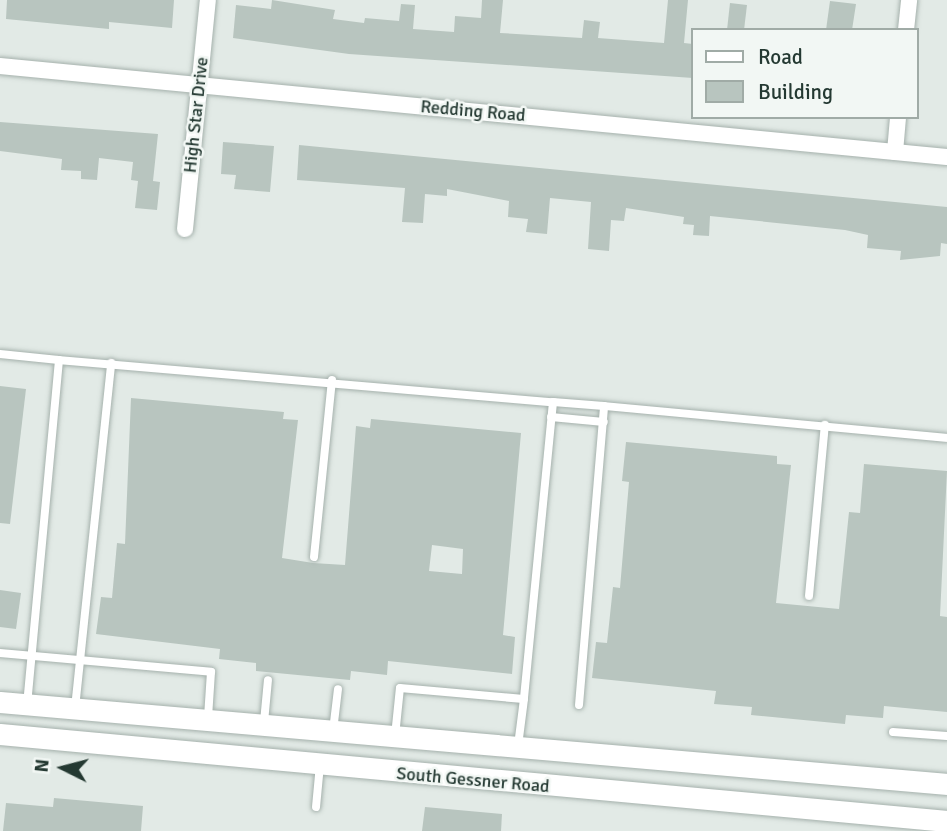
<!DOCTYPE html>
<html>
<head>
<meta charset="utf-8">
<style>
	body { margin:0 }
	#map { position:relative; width:947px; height:831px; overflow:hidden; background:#e2eae6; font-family:Signika,sans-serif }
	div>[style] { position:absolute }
	.building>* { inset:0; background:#b8c5bf }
	.roads { filter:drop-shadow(0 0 2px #a5b1ac) drop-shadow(0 0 2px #a5b1ac) }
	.lane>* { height:8px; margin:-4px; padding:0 4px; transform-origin:4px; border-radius:4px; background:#fff }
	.street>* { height:16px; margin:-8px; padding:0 8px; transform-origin:8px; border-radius:8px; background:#fff }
	.secondary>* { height:21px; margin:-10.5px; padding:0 10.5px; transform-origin:10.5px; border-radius:10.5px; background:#fff }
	span { translate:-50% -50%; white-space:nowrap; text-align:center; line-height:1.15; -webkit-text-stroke:5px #f2f7f4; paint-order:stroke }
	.street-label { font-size:18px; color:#243932 }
	.legend { position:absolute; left:691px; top:28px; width:228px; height:91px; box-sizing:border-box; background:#f2f7f4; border:2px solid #a0aba6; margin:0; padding:9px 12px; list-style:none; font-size:21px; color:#243932 }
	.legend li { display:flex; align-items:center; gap:14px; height:35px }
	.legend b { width:35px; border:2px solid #a0aba6 }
	.north { position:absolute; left:28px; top:733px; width:70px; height:70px; -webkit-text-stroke:5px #f2f7f4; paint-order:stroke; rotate:276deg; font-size:19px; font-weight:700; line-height:28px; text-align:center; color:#243932 }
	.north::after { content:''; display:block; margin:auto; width:24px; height:32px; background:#243932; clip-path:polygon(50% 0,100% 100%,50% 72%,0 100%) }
</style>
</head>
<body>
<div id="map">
	<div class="building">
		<i style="clip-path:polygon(7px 0,174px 0,172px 28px,109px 22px,109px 29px,6px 19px)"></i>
		<i style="clip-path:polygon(272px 0,335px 10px,333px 19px,364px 23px,365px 18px,399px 21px,401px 4px,415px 5px,413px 29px,454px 32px,455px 16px,481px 18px,482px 0,503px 0,500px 33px,582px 38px,584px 20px,600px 22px,598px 38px,664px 43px,668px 0,688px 0,684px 43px,693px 44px,693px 78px,349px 54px,233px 38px,236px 5px,271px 9px)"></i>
		<i style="clip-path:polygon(830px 1px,856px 4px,852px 30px,826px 30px)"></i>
		<i style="clip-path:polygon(730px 3px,747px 5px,744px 30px,727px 30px)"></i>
		<i style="clip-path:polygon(0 122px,158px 134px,153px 181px,160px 182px,157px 210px,135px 208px,138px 181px,131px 180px,133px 162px,99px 158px,97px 180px,81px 179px,81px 171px,61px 170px,62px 159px,0 151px)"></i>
		<i style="clip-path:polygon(223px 142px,274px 146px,270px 192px,234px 189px,236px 175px,221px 174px)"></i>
		<i style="clip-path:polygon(299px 145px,947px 207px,947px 244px,941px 243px,940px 256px,900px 260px,901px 251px,867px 248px,868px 235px,845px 230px,710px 216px,709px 236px,693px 235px,694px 225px,683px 224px,684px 217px,626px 208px,624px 221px,611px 220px,609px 251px,588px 249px,591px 202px,550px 198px,547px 234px,526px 232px,528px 219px,508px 217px,509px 201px,447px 189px,447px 196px,425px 194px,423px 223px,402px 222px,405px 188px,297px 180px)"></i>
		<i style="clip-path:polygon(0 386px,26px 389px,10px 524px,0 523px)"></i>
		<i style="clip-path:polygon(evenodd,131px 398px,284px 412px,283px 419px,298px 420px,282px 558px,313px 563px,345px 565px,356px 426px,370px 428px,371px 419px,521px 433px,503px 635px,515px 637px,512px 674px,388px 661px,387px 675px,351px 671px,350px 680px,256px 671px,256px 663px,219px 659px,220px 649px,96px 634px,101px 597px,112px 598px,117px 543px,125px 544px,131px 398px,432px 545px,463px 549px,462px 574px,429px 571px,432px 545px)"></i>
		<i style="clip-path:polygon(626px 442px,777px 456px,777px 464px,791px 465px,776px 603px,839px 609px,849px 512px,860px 513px,864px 464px,947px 471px,940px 616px,947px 617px,947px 712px,884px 706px,883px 718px,846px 715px,845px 724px,751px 715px,752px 707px,714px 704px,716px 691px,592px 678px,596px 642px,607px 643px,613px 587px,620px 588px,629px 482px,622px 481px)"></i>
		<i style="clip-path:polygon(0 590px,21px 593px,16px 629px,0 627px)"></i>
		<i style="clip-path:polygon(54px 798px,143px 806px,141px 831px,3px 831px,6px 803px,53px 807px)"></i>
		<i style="clip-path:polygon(425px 807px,502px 814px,501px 831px,422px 831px)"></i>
	</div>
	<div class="roads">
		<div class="lane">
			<i style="left:0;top:354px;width:59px;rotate:5.8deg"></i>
			<i style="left:59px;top:360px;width:343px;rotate:95.3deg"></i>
			<i style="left:59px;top:360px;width:496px;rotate:4.9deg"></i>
			<i style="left:553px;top:402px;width:298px;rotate:95.6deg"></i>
			<i style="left:553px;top:402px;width:51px;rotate:4.5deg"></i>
			<i style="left:551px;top:417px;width:53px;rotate:5.4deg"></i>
			<i style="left:314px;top:557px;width:178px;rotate:-84.2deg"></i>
			<i style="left:809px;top:596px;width:172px;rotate:-84.7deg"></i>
			<i style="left:0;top:653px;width:212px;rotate:5.1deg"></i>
			<i style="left:211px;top:672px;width:45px;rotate:93.8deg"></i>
			<i style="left:579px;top:705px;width:300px;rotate:-85.2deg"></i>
			<i style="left:604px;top:406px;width:344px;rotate:5.3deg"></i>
			<i style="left:75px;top:708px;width:347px;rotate:-84deg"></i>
			<i style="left:264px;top:722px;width:42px;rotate:-84.6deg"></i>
			<i style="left:333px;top:731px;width:42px;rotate:-83.2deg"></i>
			<i style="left:893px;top:732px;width:54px;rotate:4.2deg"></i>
			<i style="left:395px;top:736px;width:48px;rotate:-84.1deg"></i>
			<i style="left:400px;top:688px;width:124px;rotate:5.1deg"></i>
			<i style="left:524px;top:699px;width:47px;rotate:97.3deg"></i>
			<i style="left:316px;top:807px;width:42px;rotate:-84.6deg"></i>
		</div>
		<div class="street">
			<i style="left:906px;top:30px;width:30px;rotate:-84deg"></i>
			<i style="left:0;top:66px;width:951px;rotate:5.49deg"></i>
			<i style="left:895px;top:152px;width:35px;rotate:-85deg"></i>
			<i style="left:185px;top:229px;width:230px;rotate:-84.3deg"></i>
		</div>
		<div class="secondary">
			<i style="left:0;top:702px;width:951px;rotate:4.95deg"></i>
			<i style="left:0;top:734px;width:951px;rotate:5.25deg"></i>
		</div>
	</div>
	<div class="street-label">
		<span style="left:473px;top:111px;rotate:5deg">Redding Road</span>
		<span style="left:196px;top:115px;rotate:-84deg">High Star Drive</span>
		<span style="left:473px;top:780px;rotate:5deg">South Gessner Road</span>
	</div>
	<ul class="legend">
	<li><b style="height:9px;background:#fff"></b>Road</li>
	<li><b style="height:19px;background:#b8c5bf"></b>Building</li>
	</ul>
	<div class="north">N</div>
</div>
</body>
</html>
